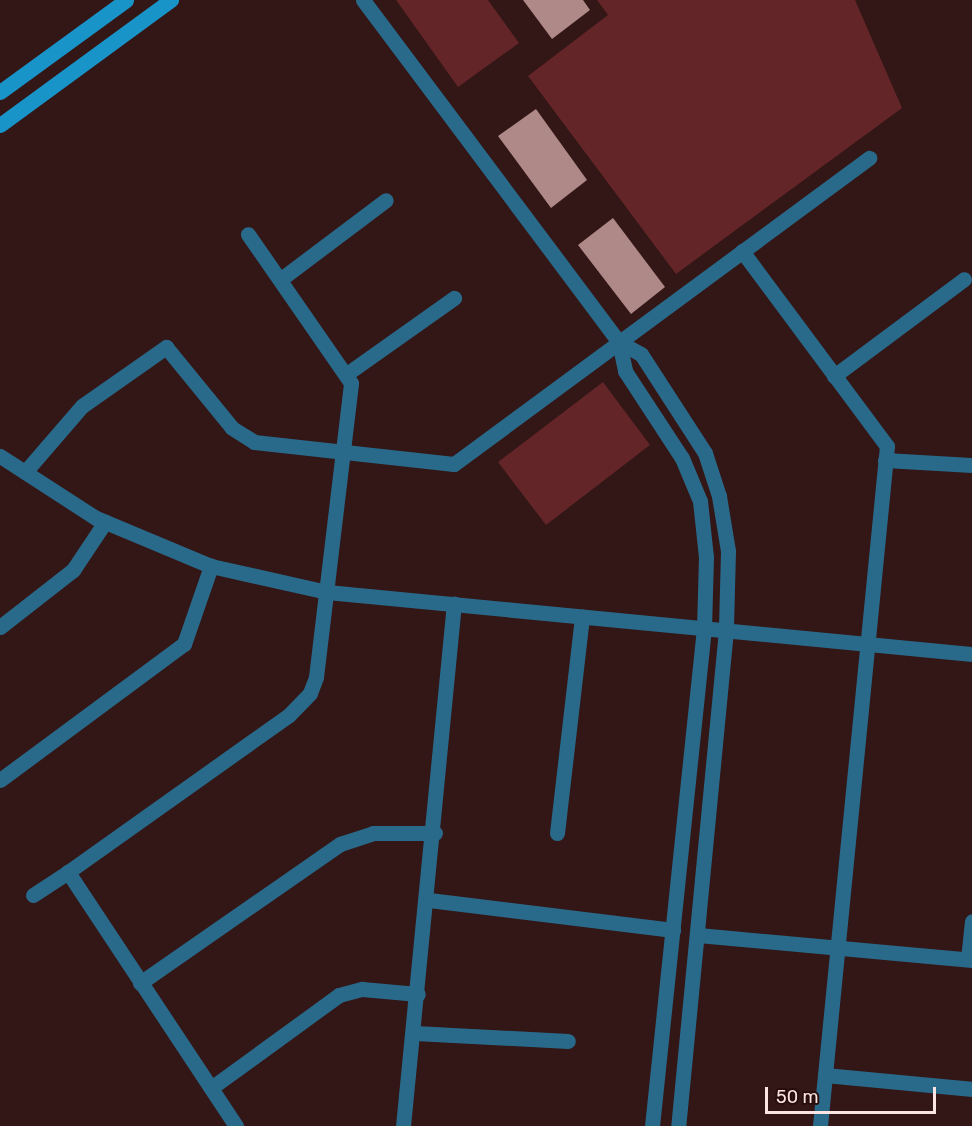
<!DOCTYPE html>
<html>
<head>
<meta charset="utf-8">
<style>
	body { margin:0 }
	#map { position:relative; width:972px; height:1126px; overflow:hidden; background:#331616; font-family:Rubik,sans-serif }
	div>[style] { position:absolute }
	.green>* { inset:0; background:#632527 }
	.building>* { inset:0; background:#af8987 }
	.minor>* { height:15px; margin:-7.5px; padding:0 7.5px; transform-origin:7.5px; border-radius:7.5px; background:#296a8b }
	.secondary>* { height:15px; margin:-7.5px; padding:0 7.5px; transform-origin:7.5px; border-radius:7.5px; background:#1994c9 }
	span { translate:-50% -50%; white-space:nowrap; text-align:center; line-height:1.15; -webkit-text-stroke:6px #290d0d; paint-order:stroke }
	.scale { position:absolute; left:765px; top:1087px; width:171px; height:27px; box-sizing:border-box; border:3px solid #fae5e3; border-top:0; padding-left:8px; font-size:18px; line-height:21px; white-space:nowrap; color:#fae5e3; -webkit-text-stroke:4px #290d0d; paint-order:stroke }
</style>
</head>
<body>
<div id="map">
	<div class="green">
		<i style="clip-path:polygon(396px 0,488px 0,519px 43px,458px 87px)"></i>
		<i style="clip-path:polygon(597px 0,855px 0,902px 108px,676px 274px,528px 76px,608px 15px)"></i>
		<i style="clip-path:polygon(603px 382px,650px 445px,546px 525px,498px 462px)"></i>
	</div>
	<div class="building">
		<i style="clip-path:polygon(523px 0,583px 0,590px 10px,552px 39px)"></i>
		<i style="clip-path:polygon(536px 109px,587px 180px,551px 208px,498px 136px)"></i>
		<i style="clip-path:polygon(613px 218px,665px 287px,631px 314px,578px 245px)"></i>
	</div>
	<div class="minor">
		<i style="left:363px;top:0;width:427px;rotate:53.2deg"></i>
		<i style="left:619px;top:342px;width:25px;rotate:29deg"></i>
		<i style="left:641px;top:354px;width:118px;rotate:57.1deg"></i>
		<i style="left:705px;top:453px;width:45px;rotate:72deg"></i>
		<i style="left:719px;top:496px;width:56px;rotate:80.7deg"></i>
		<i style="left:728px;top:551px;width:79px;rotate:91.5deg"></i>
		<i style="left:726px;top:630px;width:498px;rotate:95.5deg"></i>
		<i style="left:742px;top:251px;width:243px;rotate:53.4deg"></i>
		<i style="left:887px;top:446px;width:683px;rotate:95.63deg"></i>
		<i style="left:281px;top:279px;width:131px;rotate:-37deg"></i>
		<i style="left:619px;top:342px;width:30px;rotate:78deg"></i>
		<i style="left:625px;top:371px;width:104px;rotate:56.8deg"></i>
		<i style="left:682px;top:458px;width:47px;rotate:67.3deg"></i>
		<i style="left:700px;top:501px;width:56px;rotate:83.9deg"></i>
		<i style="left:706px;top:557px;width:71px;rotate:91.6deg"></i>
		<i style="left:704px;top:628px;width:501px;rotate:95.96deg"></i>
		<i style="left:348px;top:373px;width:130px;rotate:-35.3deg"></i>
		<i style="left:834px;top:376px;width:162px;rotate:-36.7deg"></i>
		<i style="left:0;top:456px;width:114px;rotate:32.9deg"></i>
		<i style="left:96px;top:518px;width:125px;rotate:22.7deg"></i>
		<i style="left:211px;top:566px;width:119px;rotate:12.6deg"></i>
		<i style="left:327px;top:592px;width:648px;rotate:5.49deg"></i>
		<i style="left:885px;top:460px;width:87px;rotate:3.3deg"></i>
		<i style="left:25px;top:472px;width:87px;rotate:-49.2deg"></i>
		<i style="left:82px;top:406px;width:103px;rotate:-35.1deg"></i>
		<i style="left:166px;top:347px;width:104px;rotate:50.8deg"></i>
		<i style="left:232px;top:428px;width:26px;rotate:32deg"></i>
		<i style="left:254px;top:442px;width:201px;rotate:6.3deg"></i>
		<i style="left:454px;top:464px;width:516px;rotate:-36.4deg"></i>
		<i style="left:0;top:627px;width:93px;rotate:-38deg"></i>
		<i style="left:73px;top:570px;width:58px;rotate:-56.3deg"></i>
		<i style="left:0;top:780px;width:229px;rotate:-36.5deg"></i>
		<i style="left:184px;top:644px;width:83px;rotate:-70.9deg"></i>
		<i style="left:557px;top:833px;width:218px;rotate:-83.4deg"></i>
		<i style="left:33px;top:895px;width:42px;rotate:-33.3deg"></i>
		<i style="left:429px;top:900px;width:246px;rotate:7deg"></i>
		<i style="left:698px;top:935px;width:275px;rotate:5.2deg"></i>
		<i style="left:968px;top:959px;width:38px;rotate:-84deg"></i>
		<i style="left:140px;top:983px;width:244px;rotate:-34.8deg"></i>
		<i style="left:340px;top:844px;width:35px;rotate:-18deg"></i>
		<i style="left:373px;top:833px;width:62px"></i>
		<i style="left:415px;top:1033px;width:153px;rotate:3deg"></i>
		<i style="left:825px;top:1075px;width:148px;rotate:5.4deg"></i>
		<i style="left:211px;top:1088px;width:158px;rotate:-36deg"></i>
		<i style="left:339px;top:995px;width:24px;rotate:-15deg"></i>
		<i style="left:362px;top:989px;width:56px;rotate:5.1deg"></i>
		<i style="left:236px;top:1126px;width:305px;rotate:-123.5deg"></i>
		<i style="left:68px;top:872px;width:271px;rotate:-35.4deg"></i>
		<i style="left:289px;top:715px;width:30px;rotate:-46deg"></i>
		<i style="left:310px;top:693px;width:17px;rotate:-69deg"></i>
		<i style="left:316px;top:677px;width:296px;rotate:-83.2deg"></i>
		<i style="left:351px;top:383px;width:181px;rotate:-124.7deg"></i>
		<i style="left:403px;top:1126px;width:525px;rotate:-84.43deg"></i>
	</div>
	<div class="secondary">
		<i style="left:0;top:92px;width:156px;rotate:-36.1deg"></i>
		<i style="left:0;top:125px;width:212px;rotate:-36.2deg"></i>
	</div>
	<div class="scale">50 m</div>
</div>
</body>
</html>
